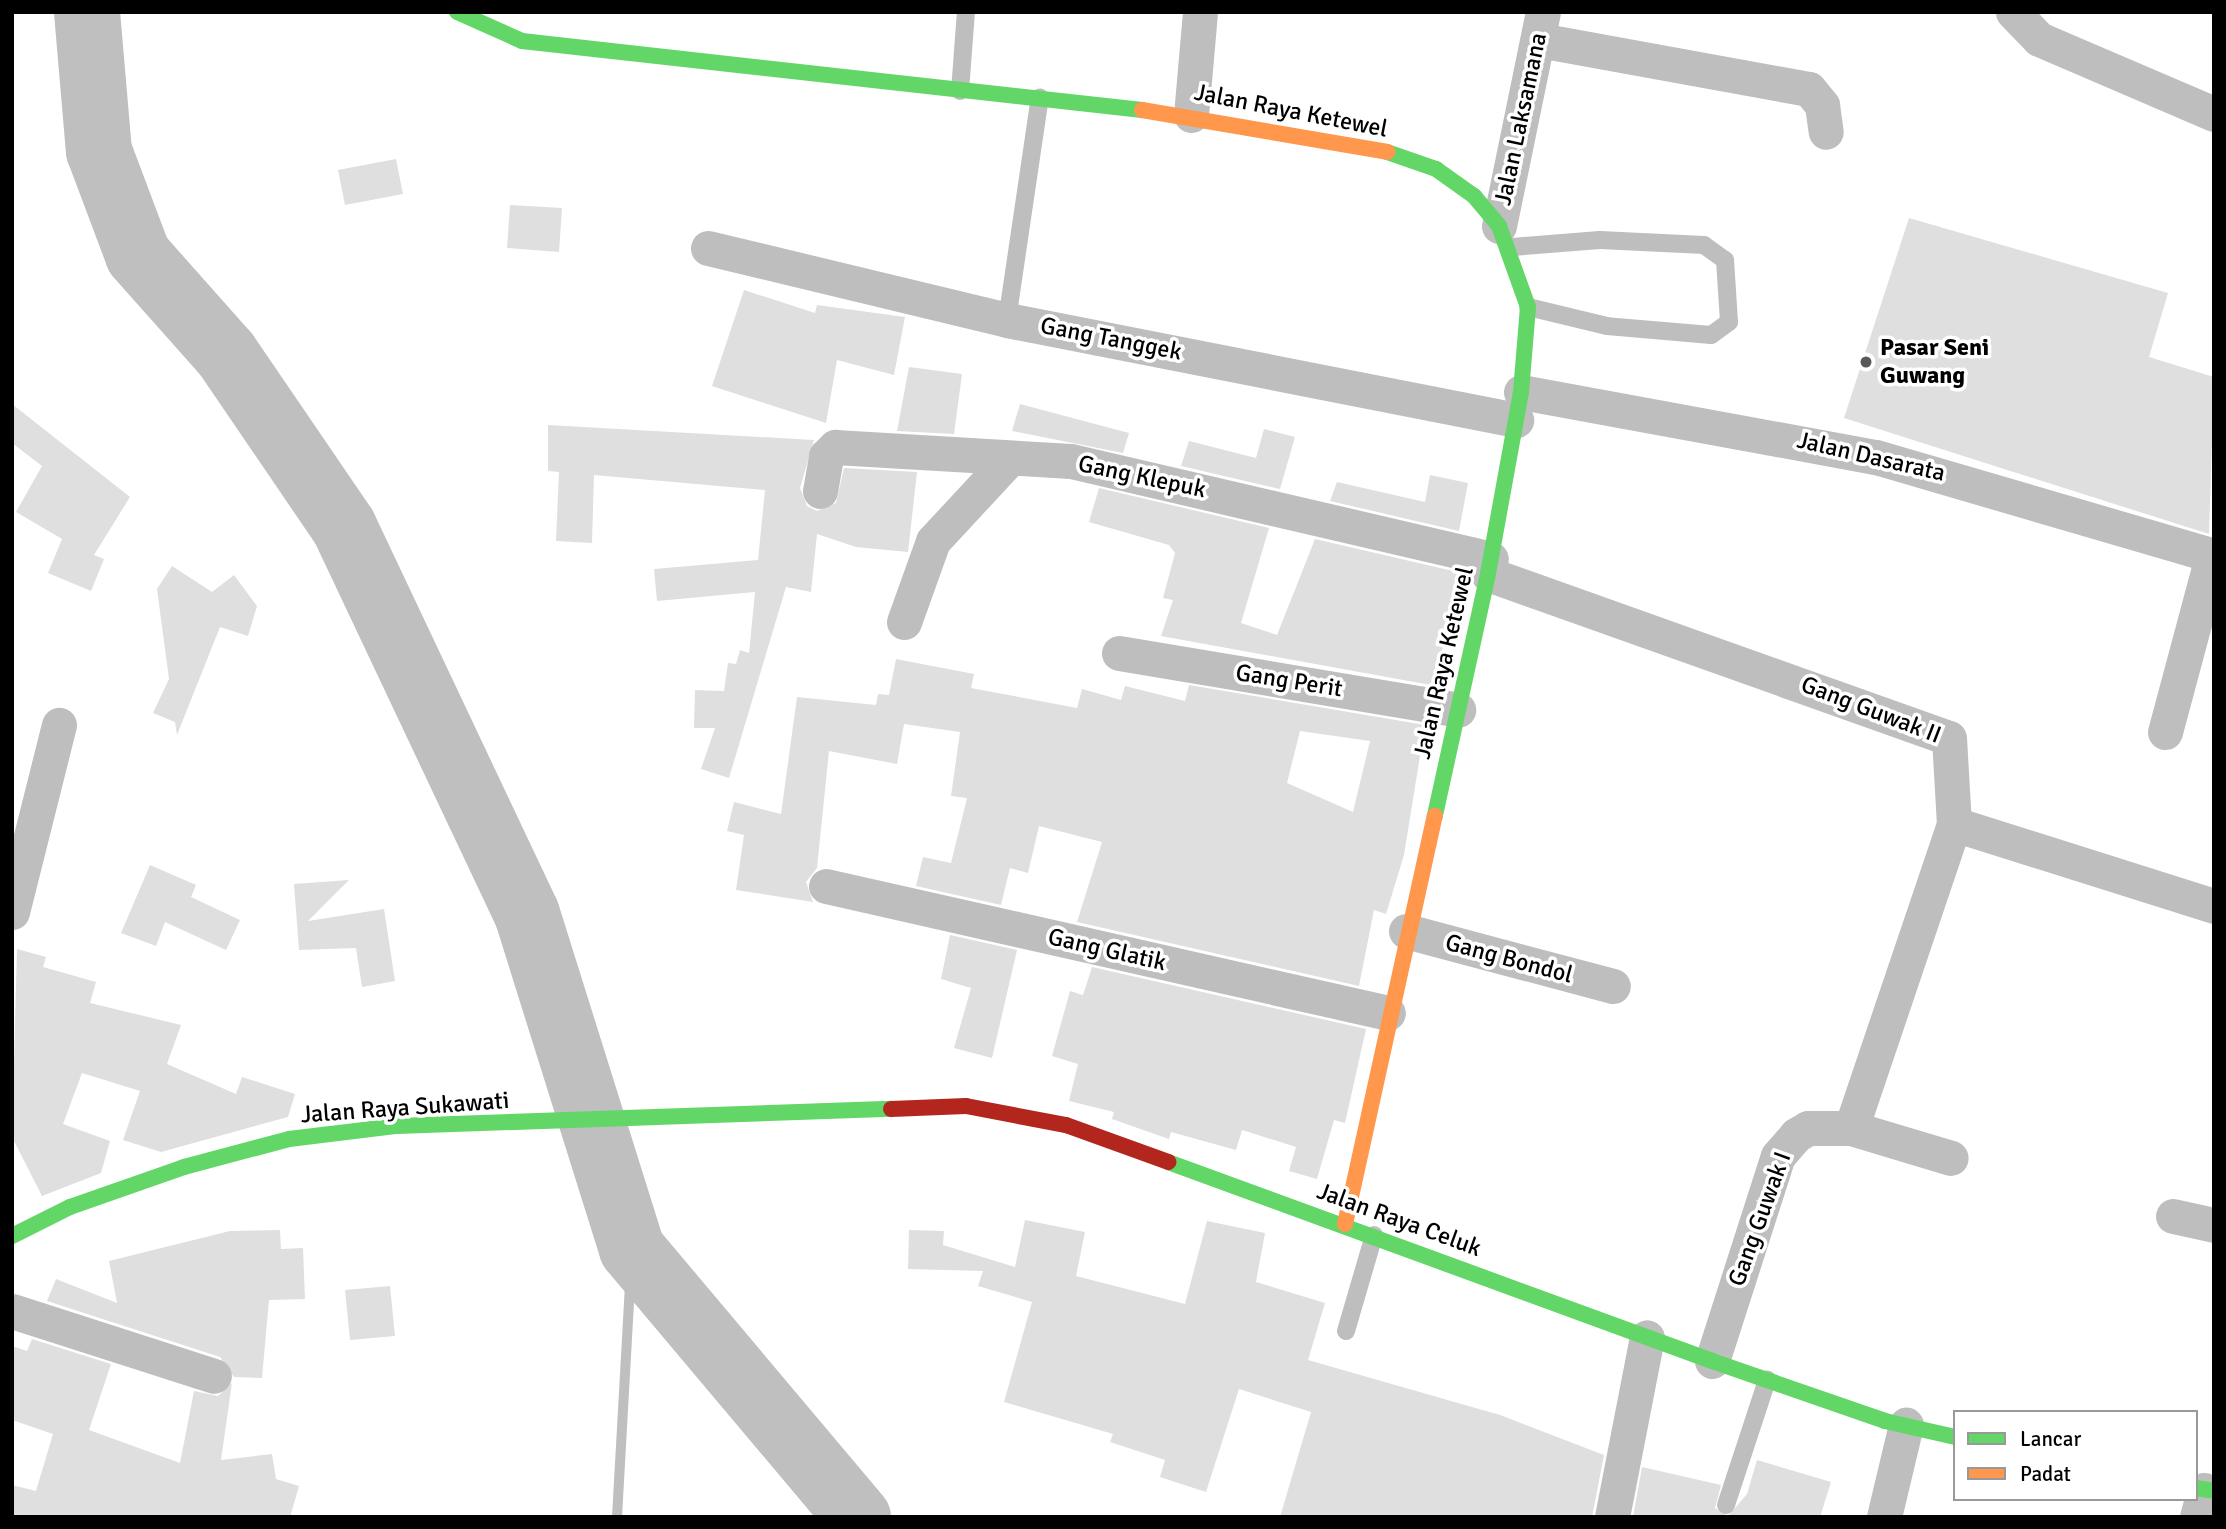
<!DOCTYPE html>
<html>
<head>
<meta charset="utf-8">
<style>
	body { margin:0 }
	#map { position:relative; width:2226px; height:1529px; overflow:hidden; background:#fff; font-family:Signika,sans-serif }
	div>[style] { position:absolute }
	.stream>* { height:10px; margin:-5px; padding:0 5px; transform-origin:5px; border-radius:5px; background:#bfbfbf }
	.river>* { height:66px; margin:-33px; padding:0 33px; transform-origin:33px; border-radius:33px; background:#bfbfbf }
	.building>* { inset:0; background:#dfdfdf }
	.lane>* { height:18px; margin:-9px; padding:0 9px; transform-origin:9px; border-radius:9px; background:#bebebe }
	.street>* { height:35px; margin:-17.5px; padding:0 17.5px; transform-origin:17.5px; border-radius:17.5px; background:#bebebe }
	.fast>* { height:16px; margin:-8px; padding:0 8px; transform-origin:8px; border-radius:8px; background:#63d668 }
	.slow>* { height:16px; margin:-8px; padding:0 8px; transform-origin:8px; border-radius:8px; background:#ff974d }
	.jam>* { height:16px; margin:-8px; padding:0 8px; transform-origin:8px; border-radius:8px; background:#b3261e }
	.dots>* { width:19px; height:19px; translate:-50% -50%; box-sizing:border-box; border:4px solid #fff; border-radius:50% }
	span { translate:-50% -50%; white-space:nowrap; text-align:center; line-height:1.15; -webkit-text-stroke:7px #fff; paint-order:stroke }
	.street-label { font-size:24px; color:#000 }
	.poi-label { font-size:24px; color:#000; font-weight:700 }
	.left { translate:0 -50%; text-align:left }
	.frame { position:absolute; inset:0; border:14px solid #000; pointer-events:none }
	.legend { position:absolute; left:1953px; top:1410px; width:245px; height:91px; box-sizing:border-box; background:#fff; border:2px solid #999; margin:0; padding:9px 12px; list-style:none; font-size:21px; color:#000 }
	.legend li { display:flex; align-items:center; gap:14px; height:35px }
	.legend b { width:35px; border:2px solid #999 }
</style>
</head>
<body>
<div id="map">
	<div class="stream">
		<i style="left:617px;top:1517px;width:268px;rotate:-86.8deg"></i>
	</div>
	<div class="river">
		<i style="left:87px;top:12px;width:140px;rotate:85.1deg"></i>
		<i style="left:99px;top:151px;width:111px;rotate:69.4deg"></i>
		<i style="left:138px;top:255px;width:132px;rotate:48.4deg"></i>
		<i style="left:226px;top:354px;width:209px;rotate:55.7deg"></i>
		<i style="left:344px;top:527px;width:428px;rotate:64.7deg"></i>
		<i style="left:527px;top:914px;width:351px;rotate:72.6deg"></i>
		<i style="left:632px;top:1249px;width:351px;rotate:49.9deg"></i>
	</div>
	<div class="building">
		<i style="clip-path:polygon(396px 159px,403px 194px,345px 205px,338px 170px)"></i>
		<i style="clip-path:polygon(510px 205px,562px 208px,559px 252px,507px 248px)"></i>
		<i style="clip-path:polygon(1909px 218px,2168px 293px,2149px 357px,2214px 377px,2209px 534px,1844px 418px)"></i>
		<i style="clip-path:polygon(744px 290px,815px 313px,817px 305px,905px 317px,894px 375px,837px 360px,826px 423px,712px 386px)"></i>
		<i style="clip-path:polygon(909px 367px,962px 374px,954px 434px,897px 431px)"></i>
		<i style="clip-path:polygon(12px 404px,130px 497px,94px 555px,104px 559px,91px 591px,48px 573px,62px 539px,16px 512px,42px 466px,12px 443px)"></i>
		<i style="clip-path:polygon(1020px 404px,1129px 433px,1123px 453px,1012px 431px)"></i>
		<i style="clip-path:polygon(548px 425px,814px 440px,800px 488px,807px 506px,817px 511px,836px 503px,844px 468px,917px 472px,908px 552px,856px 547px,817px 534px,811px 592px,786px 587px,729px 778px,701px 769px,715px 728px,694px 728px,695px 690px,724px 691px,728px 663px,736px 664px,740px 650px,749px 653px,755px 592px,657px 601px,654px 569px,758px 560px,765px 490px,594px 475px,592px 543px,556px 541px,559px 472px,548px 471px)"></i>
		<i style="clip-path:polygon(1264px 429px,1295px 437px,1280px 489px,1181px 466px,1189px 441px,1256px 458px)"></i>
		<i style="clip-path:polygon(1430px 475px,1468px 483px,1459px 531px,1330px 501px,1337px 482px,1425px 502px)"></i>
		<i style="clip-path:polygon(1099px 488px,1269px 528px,1241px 623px,1277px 635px,1315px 539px,1466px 574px,1457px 612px,1449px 611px,1436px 686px,1161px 636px,1173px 600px,1163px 598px,1175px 553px,1169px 545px,1089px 522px)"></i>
		<i style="clip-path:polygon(172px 566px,212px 592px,234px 575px,257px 606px,248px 636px,220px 627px,177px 735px,175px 722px,153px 713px,169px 679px,157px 589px)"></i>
		<i style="clip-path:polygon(evenodd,896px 659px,974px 674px,971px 688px,1077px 708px,1082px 689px,1121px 700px,1125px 686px,1185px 701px,1189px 685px,1425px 725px,1404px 855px,1386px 914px,1374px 910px,1359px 986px,1077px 922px,1102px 842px,1039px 826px,1028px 873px,1010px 868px,1001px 905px,916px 886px,923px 857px,951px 863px,967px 798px,951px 796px,960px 732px,904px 724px,897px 764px,829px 751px,817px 868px,806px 882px,813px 902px,736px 890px,744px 835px,727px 831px,734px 802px,781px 814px,797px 697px,876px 705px,878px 694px,889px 695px,896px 659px,1300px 731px,1370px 741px,1353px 812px,1287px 783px,1300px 731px)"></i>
		<i style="clip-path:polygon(150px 865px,196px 885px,191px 897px,240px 920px,226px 950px,165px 922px,156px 946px,121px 933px)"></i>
		<i style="clip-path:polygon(349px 880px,308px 921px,384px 909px,395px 981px,362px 987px,356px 948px,299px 950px,294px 884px)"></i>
		<i style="clip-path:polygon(950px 935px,1017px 950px,992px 1058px,954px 1048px,971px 988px,941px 979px)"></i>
		<i style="clip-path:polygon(17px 949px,46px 957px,43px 967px,96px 982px,90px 1003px,181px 1025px,167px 1064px,236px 1094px,242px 1077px,295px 1094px,288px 1117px,161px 1152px,123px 1140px,140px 1091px,82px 1073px,63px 1124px,110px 1141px,101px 1173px,42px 1196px,12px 1137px)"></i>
		<i style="clip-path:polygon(1092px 967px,1366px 1029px,1345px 1123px,1334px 1120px,1317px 1179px,1289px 1171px,1296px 1147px,1242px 1130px,1236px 1150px,1171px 1132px,1169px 1139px,1112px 1119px,1114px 1112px,1069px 1101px,1078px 1064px,1052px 1056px,1070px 991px,1083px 995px)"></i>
		<i style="clip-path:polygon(1025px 1220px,1085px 1232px,1076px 1276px,1185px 1304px,1207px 1221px,1265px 1233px,1256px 1282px,1325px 1303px,1308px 1360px,1500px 1415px,1604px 1455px,1592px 1517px,1280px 1517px,1311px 1412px,1239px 1389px,1206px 1492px,1160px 1477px,1165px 1460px,1110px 1442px,1113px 1434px,1004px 1402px,1032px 1302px,978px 1286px,983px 1271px,908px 1269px,909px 1230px,944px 1231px,943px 1245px,1015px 1267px)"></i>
		<i style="clip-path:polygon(280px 1230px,281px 1249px,303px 1248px,305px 1299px,269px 1300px,262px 1378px,234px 1377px,220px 1357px,47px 1301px,56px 1279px,117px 1303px,109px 1261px,230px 1231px)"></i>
		<i style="clip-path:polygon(390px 1286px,395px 1336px,350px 1340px,345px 1290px)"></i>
		<i style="clip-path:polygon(32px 1339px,111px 1364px,89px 1430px,180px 1463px,194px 1391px,218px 1396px,232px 1383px,221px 1460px,272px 1454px,276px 1479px,299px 1486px,290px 1517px,12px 1517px,12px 1485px,36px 1491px,53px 1434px,12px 1420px,12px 1346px,27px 1351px)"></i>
		<i style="clip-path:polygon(1757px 1460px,1831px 1482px,1820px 1517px,1633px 1517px,1642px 1467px,1721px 1485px,1715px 1508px,1728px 1516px,1747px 1494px)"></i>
	</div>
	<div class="lane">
		<i style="left:960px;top:91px;width:79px;rotate:-85.7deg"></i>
		<i style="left:1512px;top:247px;width:88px;rotate:-4.5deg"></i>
		<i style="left:1600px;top:240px;width:104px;rotate:2.8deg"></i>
		<i style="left:1704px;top:245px;width:26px;rotate:36deg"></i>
		<i style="left:1725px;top:260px;width:62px;rotate:86.3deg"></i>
		<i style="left:1729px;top:322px;width:22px;rotate:144deg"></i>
		<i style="left:1711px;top:335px;width:104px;rotate:-175.1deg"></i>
		<i style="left:1607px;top:326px;width:81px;rotate:-166.5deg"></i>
		<i style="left:1007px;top:320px;width:225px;rotate:-81.6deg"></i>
		<i style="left:1346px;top:1331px;width:100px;rotate:-73.7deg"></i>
		<i style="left:1726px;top:1505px;width:132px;rotate:-71.8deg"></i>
	</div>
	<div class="street">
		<i style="left:2013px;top:12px;width:37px;rotate:46deg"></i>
		<i style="left:2039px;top:39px;width:190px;rotate:23.2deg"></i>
		<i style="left:1539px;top:40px;width:274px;rotate:10.3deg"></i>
		<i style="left:1809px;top:89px;width:21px;rotate:51deg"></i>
		<i style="left:1822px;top:105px;width:27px;rotate:82deg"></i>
		<i style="left:1191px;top:115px;width:103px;rotate:-85deg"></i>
		<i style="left:1499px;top:226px;width:218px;rotate:-78.4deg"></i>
		<i style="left:708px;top:248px;width:308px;rotate:13.5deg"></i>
		<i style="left:1007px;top:320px;width:519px;rotate:11.11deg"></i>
		<i style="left:1521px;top:392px;width:361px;rotate:10.4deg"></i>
		<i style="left:1876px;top:457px;width:352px;rotate:16.3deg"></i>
		<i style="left:820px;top:491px;width:36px;rotate:-80deg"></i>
		<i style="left:826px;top:456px;width:13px;rotate:-45deg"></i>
		<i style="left:835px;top:447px;width:236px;rotate:3.4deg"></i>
		<i style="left:1071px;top:461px;width:431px;rotate:13.1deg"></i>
		<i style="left:1488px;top:574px;width:489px;rotate:19.6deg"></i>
		<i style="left:1949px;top:738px;width:86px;rotate:86.7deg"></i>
		<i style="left:1954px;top:824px;width:321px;rotate:108.7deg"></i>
		<i style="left:904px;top:622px;width:86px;rotate:-70.3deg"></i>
		<i style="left:933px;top:541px;width:113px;rotate:-47.1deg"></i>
		<i style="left:1119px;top:653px;width:344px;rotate:9.5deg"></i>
		<i style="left:2165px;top:732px;width:182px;rotate:-75deg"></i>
		<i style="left:1954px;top:824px;width:273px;rotate:17.5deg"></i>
		<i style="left:826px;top:886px;width:576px;rotate:12.73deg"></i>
		<i style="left:12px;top:912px;width:193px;rotate:-75.9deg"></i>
		<i style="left:1406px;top:931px;width:214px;rotate:14.9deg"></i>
		<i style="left:2173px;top:1216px;width:42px;rotate:12.4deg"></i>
		<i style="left:12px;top:1311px;width:212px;rotate:17.8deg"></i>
		<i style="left:1712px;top:1361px;width:215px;rotate:-72.2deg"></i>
		<i style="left:1778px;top:1156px;width:28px;rotate:-49deg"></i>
		<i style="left:1796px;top:1135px;width:14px;rotate:-30deg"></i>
		<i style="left:1808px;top:1128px;width:43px"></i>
		<i style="left:1851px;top:1128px;width:104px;rotate:16.7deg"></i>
		<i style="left:1612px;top:1517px;width:183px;rotate:-79deg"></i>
		<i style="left:1884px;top:1517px;width:95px;rotate:-76.6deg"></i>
		<i style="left:2197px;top:1517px;width:28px;rotate:-75deg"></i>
	</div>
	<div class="fast">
		<i style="left:457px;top:12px;width:71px;rotate:24deg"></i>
		<i style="left:522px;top:41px;width:624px;rotate:6.35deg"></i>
		<i style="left:1387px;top:152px;width:52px;rotate:19.1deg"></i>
		<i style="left:1436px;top:169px;width:47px;rotate:35.4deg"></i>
		<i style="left:1474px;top:196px;width:39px;rotate:50deg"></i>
		<i style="left:1499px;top:226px;width:86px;rotate:70.3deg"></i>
		<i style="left:1528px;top:307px;width:85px;rotate:94.7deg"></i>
		<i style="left:1521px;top:392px;width:185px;rotate:100.3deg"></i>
		<i style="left:1488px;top:574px;width:248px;rotate:102.4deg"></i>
		<i style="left:1168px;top:1162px;width:579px;rotate:20.09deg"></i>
		<i style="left:1712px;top:1361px;width:183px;rotate:19.1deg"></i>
		<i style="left:1885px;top:1421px;width:72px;rotate:12.9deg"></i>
		<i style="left:12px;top:1236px;width:65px;rotate:-26.6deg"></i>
		<i style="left:70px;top:1207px;width:121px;rotate:-19.3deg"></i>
		<i style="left:184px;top:1167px;width:109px;rotate:-14.9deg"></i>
		<i style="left:289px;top:1139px;width:109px;rotate:-6.9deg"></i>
		<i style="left:397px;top:1126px;width:494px;rotate:-2deg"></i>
		<i style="left:2196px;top:1488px;width:18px;rotate:9deg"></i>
	</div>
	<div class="slow">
		<i style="left:1142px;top:110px;width:249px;rotate:9.7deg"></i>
		<i style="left:1345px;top:1224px;width:418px;rotate:-77.6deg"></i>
	</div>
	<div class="jam">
		<i style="left:891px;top:1109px;width:75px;rotate:-2.3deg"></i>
		<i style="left:966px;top:1106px;width:102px;rotate:10.8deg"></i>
		<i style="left:1066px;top:1125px;width:109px;rotate:19.9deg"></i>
	</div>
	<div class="dots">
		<i style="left:1866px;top:362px;background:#595959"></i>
	</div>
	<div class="street-label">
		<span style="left:1291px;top:111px;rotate:11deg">Jalan Raya Ketewel</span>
		<span style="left:1521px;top:119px;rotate:-78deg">Jalan Laksamana</span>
		<span style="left:1111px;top:339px;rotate:11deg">Gang Tanggek</span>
		<span style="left:1871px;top:457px;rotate:13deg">Jalan Dasarata</span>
		<span style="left:1142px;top:477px;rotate:12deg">Gang Klepuk</span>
		<span style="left:1444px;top:663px;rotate:-77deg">Jalan Raya Ketewel</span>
		<span style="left:1289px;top:681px;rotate:9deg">Gang Perit</span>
		<span style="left:1871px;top:710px;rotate:21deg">Gang Guwak II</span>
		<span style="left:1107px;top:950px;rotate:13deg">Gang Glatik</span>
		<span style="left:1509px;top:959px;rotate:15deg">Gang Bondol</span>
		<span style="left:405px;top:1108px;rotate:-4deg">Jalan Raya Sukawati</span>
		<span style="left:1760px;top:1219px;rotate:-70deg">Gang Guwak I</span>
		<span style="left:1399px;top:1220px;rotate:20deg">Jalan Raya Celuk</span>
	</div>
	<div class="poi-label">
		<span class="left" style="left:1880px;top:362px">Pasar Seni<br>Guwang</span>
	</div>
	<div class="frame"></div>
	<ul class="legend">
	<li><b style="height:9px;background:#63d668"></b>Lancar</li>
	<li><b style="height:9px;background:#ff974d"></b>Padat</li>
	</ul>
</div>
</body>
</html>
